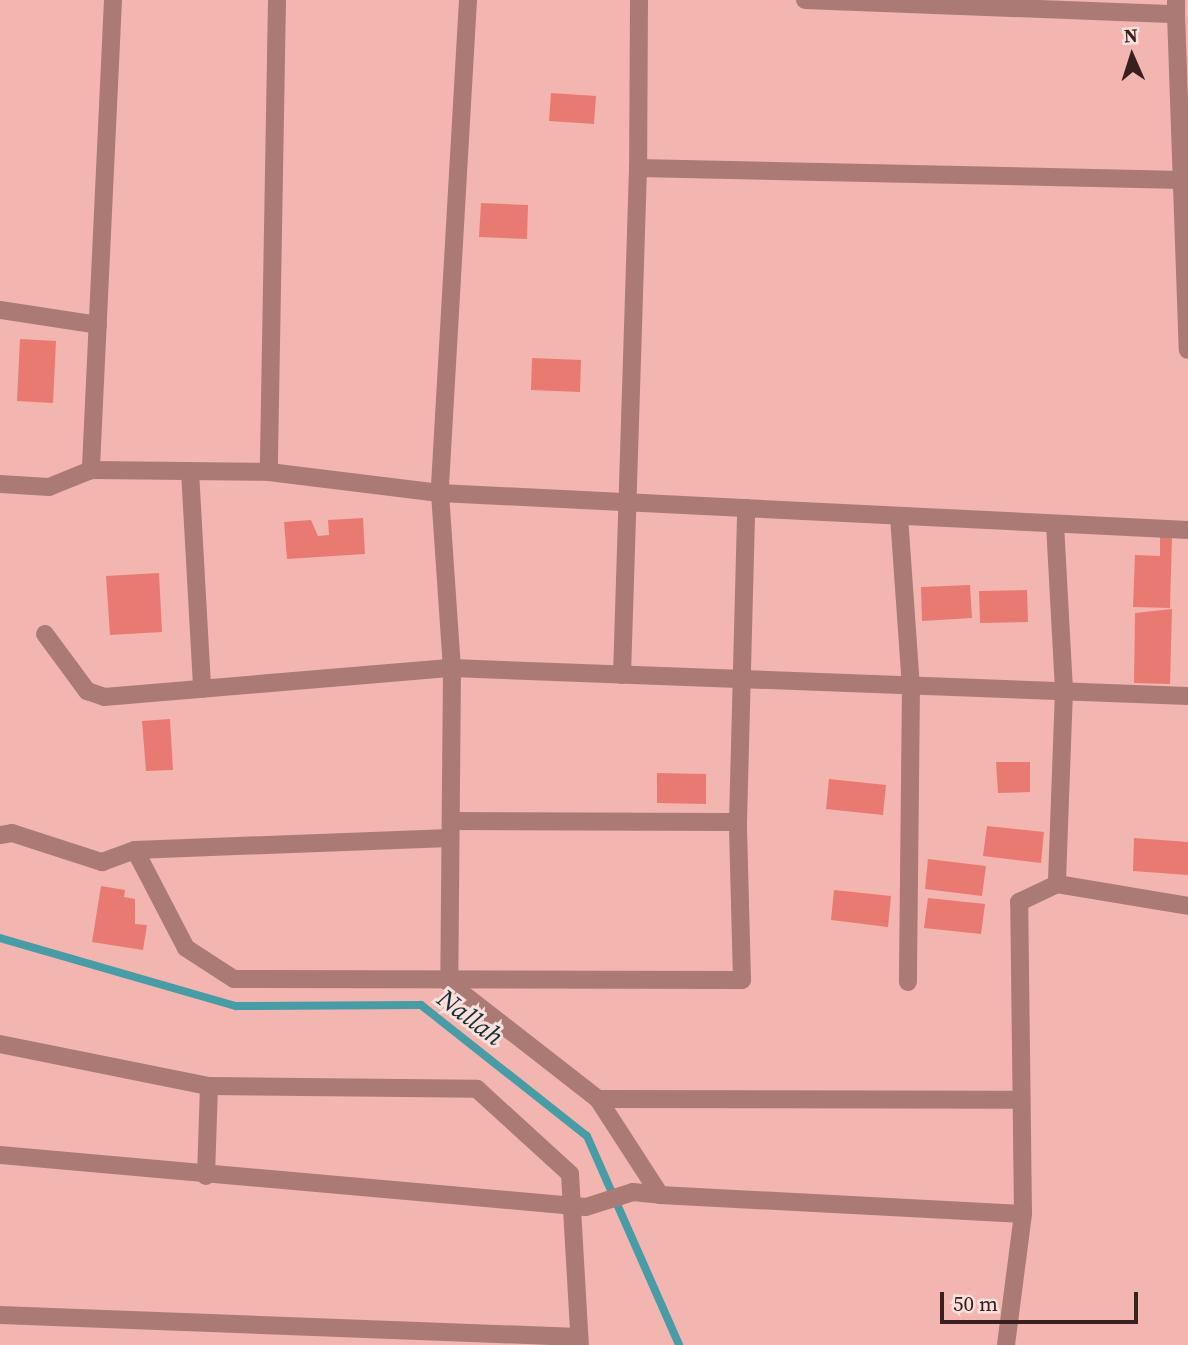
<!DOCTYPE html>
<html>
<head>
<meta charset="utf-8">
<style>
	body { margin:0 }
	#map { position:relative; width:1188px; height:1345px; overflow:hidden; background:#f3b5af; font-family:"Source Serif 4",serif }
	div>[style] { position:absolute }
	.stream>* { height:8px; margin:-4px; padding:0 4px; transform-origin:4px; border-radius:4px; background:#479ca6 }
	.building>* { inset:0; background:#e97a72 }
	.street>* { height:18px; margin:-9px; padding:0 9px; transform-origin:9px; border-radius:9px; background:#ab7a75 }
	span { translate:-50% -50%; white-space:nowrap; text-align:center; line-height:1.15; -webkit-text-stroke:6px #fbe0dd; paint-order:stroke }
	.water-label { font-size:26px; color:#163235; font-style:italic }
	.north { position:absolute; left:1097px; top:21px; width:70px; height:70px; -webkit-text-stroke:5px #fbe0dd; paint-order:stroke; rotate:357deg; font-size:19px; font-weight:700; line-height:28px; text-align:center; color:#38201e }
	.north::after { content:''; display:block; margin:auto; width:24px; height:32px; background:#38201e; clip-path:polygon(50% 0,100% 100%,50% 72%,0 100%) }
	.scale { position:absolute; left:940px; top:1292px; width:198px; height:32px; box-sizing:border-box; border:4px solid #38201e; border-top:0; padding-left:9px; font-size:21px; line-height:24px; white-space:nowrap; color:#38201e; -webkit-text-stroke:5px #fbe0dd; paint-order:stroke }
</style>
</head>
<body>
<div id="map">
	<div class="stream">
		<i style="left:0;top:938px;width:246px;rotate:16.1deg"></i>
		<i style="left:236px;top:1006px;width:185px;rotate:-0.3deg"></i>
		<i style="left:421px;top:1005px;width:211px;rotate:38.3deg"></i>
		<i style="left:587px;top:1136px;width:228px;rotate:66.2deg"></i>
	</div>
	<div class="building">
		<i style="clip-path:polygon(551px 93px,596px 96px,594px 124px,549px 121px)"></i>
		<i style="clip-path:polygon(481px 203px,528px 205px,527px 239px,479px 237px)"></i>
		<i style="clip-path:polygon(20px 339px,56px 341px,53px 403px,17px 401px)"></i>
		<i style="clip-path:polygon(532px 358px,581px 360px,580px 392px,531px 390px)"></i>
		<i style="clip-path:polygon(363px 518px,365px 554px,287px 559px,284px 522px,311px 520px,318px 536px,329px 535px,328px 520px)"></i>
		<i style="clip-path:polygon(1160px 537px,1172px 537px,1170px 608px,1133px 607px,1135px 555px,1160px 556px)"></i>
		<i style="clip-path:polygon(159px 573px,162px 632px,110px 635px,106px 576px)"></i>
		<i style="clip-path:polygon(970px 585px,972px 618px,922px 621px,921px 587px)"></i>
		<i style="clip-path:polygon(1027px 590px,1028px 622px,980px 623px,979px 591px)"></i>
		<i style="clip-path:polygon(1172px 609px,1170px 684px,1134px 683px,1135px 613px)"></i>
		<i style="clip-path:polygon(170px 719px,173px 770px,146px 771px,142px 721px)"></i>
		<i style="clip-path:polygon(996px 762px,1030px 762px,1030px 792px,998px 793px)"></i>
		<i style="clip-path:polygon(657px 773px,706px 774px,706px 804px,657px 803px)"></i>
		<i style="clip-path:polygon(829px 779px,886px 785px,883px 815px,826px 809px)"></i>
		<i style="clip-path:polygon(987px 826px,1044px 832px,1041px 863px,983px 856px)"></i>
		<i style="clip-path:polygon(1134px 838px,1188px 842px,1188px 875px,1133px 871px)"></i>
		<i style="clip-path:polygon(928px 859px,986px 866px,982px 896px,925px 889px)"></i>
		<i style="clip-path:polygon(101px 886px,125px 890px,124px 897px,135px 899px,135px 924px,147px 925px,143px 950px,92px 942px)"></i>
		<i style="clip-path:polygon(834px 890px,891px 896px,888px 927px,831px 920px)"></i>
		<i style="clip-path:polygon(928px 898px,985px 904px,981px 934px,924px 928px)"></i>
	</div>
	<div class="street">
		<i style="left:113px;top:0;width:471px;rotate:92.7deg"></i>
		<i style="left:91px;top:470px;width:178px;rotate:0.6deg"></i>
		<i style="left:277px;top:0;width:472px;rotate:91deg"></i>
		<i style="left:269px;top:472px;width:172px;rotate:7deg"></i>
		<i style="left:440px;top:493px;width:175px;rotate:86.1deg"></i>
		<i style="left:452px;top:668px;width:737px;rotate:2.18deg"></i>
		<i style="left:468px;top:0;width:494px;rotate:93.3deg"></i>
		<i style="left:440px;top:493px;width:749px;rotate:2.83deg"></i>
		<i style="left:639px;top:0;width:168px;rotate:90.3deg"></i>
		<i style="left:638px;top:168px;width:545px;rotate:1.26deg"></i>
		<i style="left:805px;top:0;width:371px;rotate:2.2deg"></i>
		<i style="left:1176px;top:14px;width:14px;rotate:-90deg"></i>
		<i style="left:1176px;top:14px;width:336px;rotate:88deg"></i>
		<i style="left:0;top:310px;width:99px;rotate:8.7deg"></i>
		<i style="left:190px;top:471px;width:218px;rotate:86.8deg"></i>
		<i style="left:0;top:484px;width:49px;rotate:3.5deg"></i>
		<i style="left:49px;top:487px;width:45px;rotate:-22deg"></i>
		<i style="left:899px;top:516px;width:171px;rotate:86deg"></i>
		<i style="left:911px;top:687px;width:295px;rotate:90.6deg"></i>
		<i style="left:1055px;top:524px;width:166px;rotate:86.9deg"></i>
		<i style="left:1064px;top:690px;width:194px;rotate:92.1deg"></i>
		<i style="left:1057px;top:884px;width:133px;rotate:9.5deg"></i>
		<i style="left:45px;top:634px;width:71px;rotate:53.6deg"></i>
		<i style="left:87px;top:691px;width:18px;rotate:19deg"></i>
		<i style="left:104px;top:697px;width:349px;rotate:-4.8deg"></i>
		<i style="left:452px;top:668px;width:315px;rotate:90.5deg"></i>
		<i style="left:449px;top:983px;width:189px;rotate:37.9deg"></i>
		<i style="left:598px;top:1099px;width:423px;rotate:0.1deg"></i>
		<i style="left:622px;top:675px;width:507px;rotate:-88.19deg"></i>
		<i style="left:451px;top:821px;width:287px;rotate:0.2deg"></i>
		<i style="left:0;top:835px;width:12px;rotate:-9deg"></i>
		<i style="left:12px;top:833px;width:95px;rotate:17.9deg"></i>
		<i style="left:102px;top:862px;width:35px;rotate:-20deg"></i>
		<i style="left:135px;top:850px;width:315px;rotate:-2.2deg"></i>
		<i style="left:135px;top:850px;width:110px;rotate:62.5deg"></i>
		<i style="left:186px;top:948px;width:57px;rotate:32.9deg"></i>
		<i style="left:234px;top:979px;width:508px;rotate:0.11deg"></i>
		<i style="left:742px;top:980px;width:158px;rotate:-91.5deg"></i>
		<i style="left:738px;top:822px;width:314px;rotate:-88.5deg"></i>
		<i style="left:0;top:1044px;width:213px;rotate:11.4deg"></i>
		<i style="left:209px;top:1086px;width:268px;rotate:0.6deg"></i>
		<i style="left:477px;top:1089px;width:126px;rotate:42.4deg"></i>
		<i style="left:570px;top:1174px;width:171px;rotate:86.7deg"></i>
		<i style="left:598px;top:1099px;width:114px;rotate:57.1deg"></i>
		<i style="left:660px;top:1195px;width:363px;rotate:3deg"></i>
		<i style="left:0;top:1155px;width:588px;rotate:5.07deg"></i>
		<i style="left:586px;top:1207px;width:49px;rotate:-17.7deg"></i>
		<i style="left:633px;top:1192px;width:27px;rotate:6deg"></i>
		<i style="left:206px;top:1176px;width:90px;rotate:-88.1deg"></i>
		<i style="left:0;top:1315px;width:579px;rotate:2.18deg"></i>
		<i style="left:1006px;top:1345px;width:132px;rotate:-82.6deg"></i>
		<i style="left:1023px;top:1214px;width:312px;rotate:-90.7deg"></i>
		<i style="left:1019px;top:902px;width:42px;rotate:-25.3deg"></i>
	</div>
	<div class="water-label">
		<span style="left:470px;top:1018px;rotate:37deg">Nallah</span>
	</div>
	<div class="north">N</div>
	<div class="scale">50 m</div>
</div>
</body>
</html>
